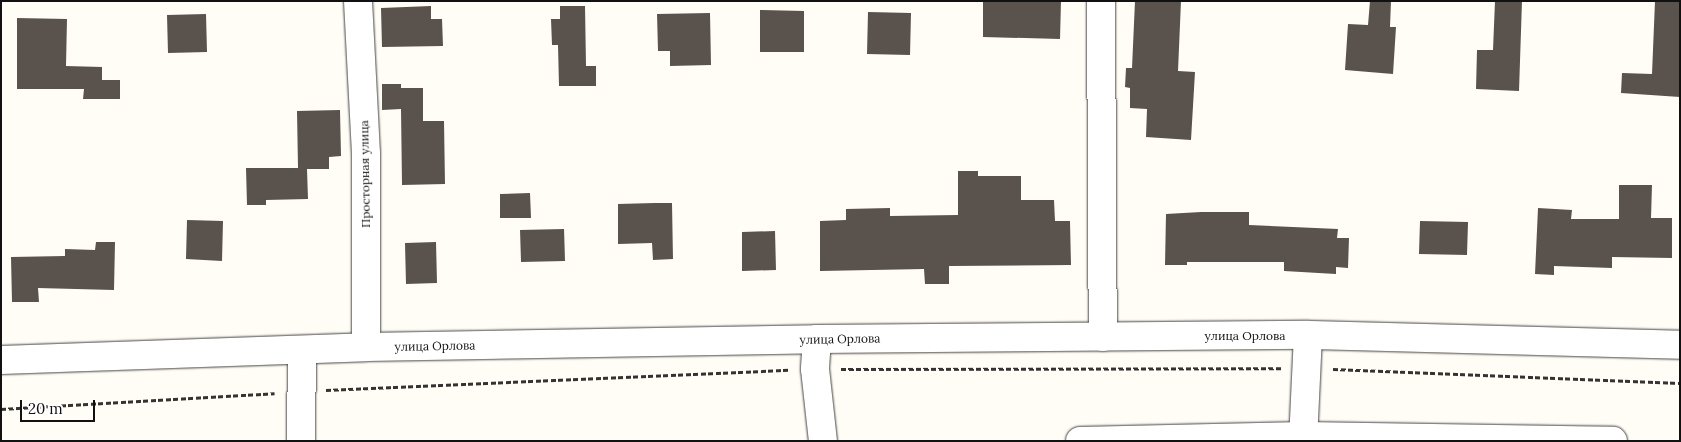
<!DOCTYPE html>
<html>
<head>
<meta charset="utf-8">
<style>
	body { margin:0 }
	#map { position:relative; width:1681px; height:442px; overflow:hidden; background:#fffdf5; font-family:Lora,serif }
	div>[style] { position:absolute }
	.building>* { inset:0; background:#5a524d }
	.path>* { height:3px; margin-top:-1.5px; transform-origin:0; background:repeating-linear-gradient(90deg,#333 0 5px,transparent 0 7.5px) }
	.roads { filter:drop-shadow(0 0 1px #444) drop-shadow(0 0 1px #444) }
	.minor>* { height:28px; margin:-14px; padding:0 14px; transform-origin:14px; border-radius:14px; background:#fff }
	span { translate:-50% -50%; white-space:nowrap; text-align:center; line-height:1.15; -webkit-text-stroke:5px #fff; paint-order:stroke }
	.street-label { font-size:12px; color:#111 }
	.frame { position:absolute; inset:0; border:2px solid #111; pointer-events:none }
	.scale { position:absolute; left:20px; top:400px; width:75px; height:22px; box-sizing:border-box; border:2px solid #111; border-top:0; padding-left:6px; font-size:15px; line-height:18px; white-space:nowrap; color:#111; -webkit-text-stroke:4px #fff; paint-order:stroke }
</style>
</head>
<body>
<div id="map">
	<div class="building">
		<i style="clip-path:polygon(983px 1px,1061px 1px,1060px 39px,983px 37px)"></i>
		<i style="clip-path:polygon(1135px 1px,1181px 1px,1178px 71px,1195px 72px,1191px 140px,1146px 137px,1147px 109px,1130px 108px,1130px 88px,1125px 87px,1126px 68px,1132px 68px)"></i>
		<i style="clip-path:polygon(1370px 1px,1391px 1px,1390px 27px,1396px 27px,1393px 74px,1345px 70px,1348px 24px,1368px 25px)"></i>
		<i style="clip-path:polygon(1495px 1px,1522px 1px,1519px 91px,1476px 89px,1477px 50px,1493px 50px)"></i>
		<i style="clip-path:polygon(1655px 1px,1680px 1px,1680px 97px,1621px 93px,1622px 73px,1652px 74px)"></i>
		<i style="clip-path:polygon(431px 6px,431px 19px,442px 19px,443px 46px,382px 47px,381px 8px)"></i>
		<i style="clip-path:polygon(560px 6px,585px 6px,586px 66px,596px 66px,596px 86px,559px 86px,558px 45px,552px 45px,551px 19px,560px 19px)"></i>
		<i style="clip-path:polygon(760px 10px,804px 11px,804px 52px,760px 52px)"></i>
		<i style="clip-path:polygon(868px 12px,911px 13px,910px 55px,867px 54px)"></i>
		<i style="clip-path:polygon(710px 13px,711px 65px,670px 66px,670px 51px,658px 51px,657px 14px)"></i>
		<i style="clip-path:polygon(206px 14px,207px 52px,168px 53px,167px 15px)"></i>
		<i style="clip-path:polygon(17px 18px,67px 19px,66px 66px,102px 67px,102px 80px,120px 80px,120px 99px,83px 99px,84px 89px,17px 89px)"></i>
		<i style="clip-path:polygon(382px 84px,401px 84px,401px 88px,423px 88px,423px 121px,444px 121px,445px 184px,402px 185px,401px 109px,382px 110px)"></i>
		<i style="clip-path:polygon(340px 110px,341px 156px,329px 157px,329px 169px,307px 169px,308px 199px,266px 200px,266px 205px,247px 205px,246px 168px,298px 168px,297px 111px)"></i>
		<i style="clip-path:polygon(958px 171px,978px 171px,978px 176px,1021px 176px,1021px 200px,1054px 200px,1055px 221px,1070px 221px,1071px 265px,949px 266px,949px 284px,925px 284px,924px 269px,820px 271px,820px 221px,846px 220px,846px 209px,890px 208px,890px 216px,958px 215px)"></i>
		<i style="clip-path:polygon(1619px 185px,1652px 185px,1651px 218px,1672px 218px,1672px 258px,1612px 257px,1612px 268px,1554px 266px,1554px 275px,1535px 274px,1538px 208px,1572px 210px,1571px 219px,1619px 219px)"></i>
		<i style="clip-path:polygon(530px 193px,531px 218px,500px 218px,500px 194px)"></i>
		<i style="clip-path:polygon(655px 203px,672px 203px,673px 259px,653px 260px,652px 243px,618px 244px,618px 204px)"></i>
		<i style="clip-path:polygon(1201px 212px,1249px 212px,1249px 225px,1338px 229px,1337px 238px,1349px 238px,1348px 268px,1336px 267px,1336px 274px,1284px 271px,1284px 262px,1187px 262px,1187px 265px,1165px 265px,1166px 214px)"></i>
		<i style="clip-path:polygon(187px 220px,223px 221px,222px 261px,186px 259px)"></i>
		<i style="clip-path:polygon(1420px 221px,1468px 222px,1467px 255px,1419px 254px)"></i>
		<i style="clip-path:polygon(564px 229px,565px 261px,521px 262px,520px 230px)"></i>
		<i style="clip-path:polygon(775px 231px,776px 270px,742px 271px,742px 232px)"></i>
		<i style="clip-path:polygon(96px 242px,115px 242px,114px 290px,38px 288px,39px 302px,12px 302px,11px 257px,65px 256px,65px 249px,95px 250px)"></i>
		<i style="clip-path:polygon(436px 242px,437px 283px,406px 284px,405px 243px)"></i>
	</div>
	<div class="path">
		<i style="left:841px;top:369px;width:441px;rotate:-0.1deg"></i>
		<i style="left:1333px;top:369px;width:347px;rotate:2.3deg"></i>
		<i style="left:326px;top:390px;width:463px;rotate:-2.5deg"></i>
		<i style="left:1px;top:409px;width:274px;rotate:-3.3deg"></i>
	</div>
	<div class="roads">
		<div class="minor">
			<i style="left:358px;top:1px;width:153px;rotate:87deg"></i>
			<i style="left:366px;top:154px;width:193px;rotate:90deg"></i>
			<i style="left:1101px;top:1px;width:336px;rotate:89.7deg"></i>
			<i style="left:817px;top:339px;width:30px;rotate:94deg"></i>
			<i style="left:815px;top:369px;width:72px;rotate:83.7deg"></i>
			<i style="left:1px;top:360px;width:365px;rotate:-2deg"></i>
			<i style="left:366px;top:347px;width:451px;rotate:-1deg"></i>
			<i style="left:817px;top:339px;width:491px;rotate:-0.5deg"></i>
			<i style="left:1308px;top:335px;width:372px;rotate:1.5deg"></i>
			<i style="left:301px;top:441px;width:91px;rotate:-89.4deg"></i>
			<i style="left:1080px;top:441px;width:223px;rotate:-1.3deg"></i>
			<i style="left:1303px;top:436px;width:310px;rotate:0.9deg"></i>
			<i style="left:1303px;top:441px;width:106px;rotate:-87.3deg"></i>
		</div>
	</div>
	<div class="street-label">
		<span style="left:365px;top:174px;rotate:-91deg">Просторная улица</span>
		<span style="left:1245px;top:336px">улица Орлова</span>
		<span style="left:840px;top:339px;rotate:-1deg">улица Орлова</span>
		<span style="left:435px;top:346px;rotate:-1deg">улица Орлова</span>
	</div>
	<div class="frame"></div>
	<div class="scale">20 m</div>
</div>
</body>
</html>
